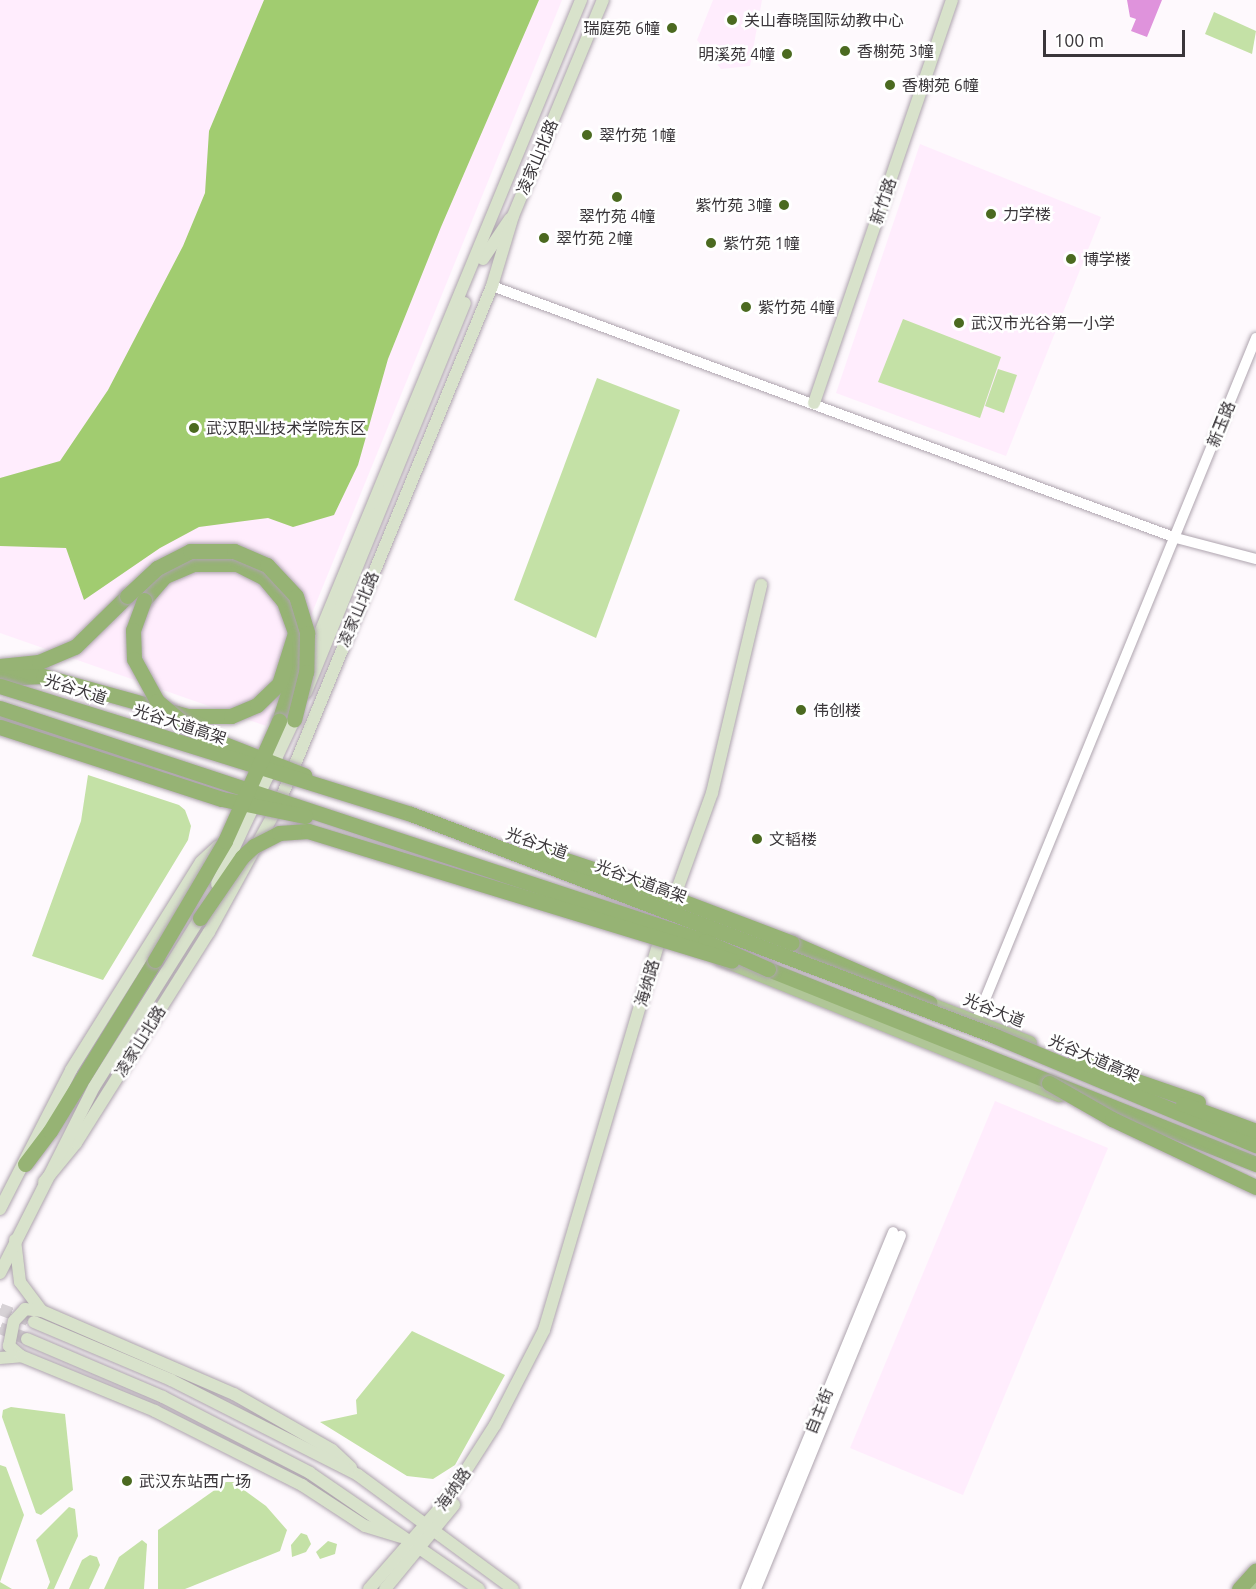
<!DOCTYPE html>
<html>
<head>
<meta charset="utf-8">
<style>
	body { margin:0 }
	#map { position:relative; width:1256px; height:1589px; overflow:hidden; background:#fef9fd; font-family:Ubuntu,"Noto Sans SC",sans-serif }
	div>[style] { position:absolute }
	.built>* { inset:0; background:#ffedfd }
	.green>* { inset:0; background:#c4e1a6 }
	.forest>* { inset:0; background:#a1cc70 }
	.water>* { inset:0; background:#df93dc }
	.secondary-tunnel>* { height:12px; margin-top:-6px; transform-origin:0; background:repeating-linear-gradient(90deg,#d7d2d6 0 12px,transparent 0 18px) }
	.roads { filter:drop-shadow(0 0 2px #aea4ae) drop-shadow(0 0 2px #aea4ae) }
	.tertiary>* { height:10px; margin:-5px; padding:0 5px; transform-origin:5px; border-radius:5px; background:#fff }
	.secondary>* { height:12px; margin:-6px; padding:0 6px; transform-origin:6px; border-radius:6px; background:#d8e2cb }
	.primary>* { height:14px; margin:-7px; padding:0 7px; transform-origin:7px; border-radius:7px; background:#b0c697 }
	.trunk>* { height:15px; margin:-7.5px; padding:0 7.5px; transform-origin:7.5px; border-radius:7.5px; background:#96b374 }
	.bridges { filter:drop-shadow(0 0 2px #aea4ae) drop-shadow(0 0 2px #aea4ae) }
	.secondary-bridge>* { height:12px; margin:-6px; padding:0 6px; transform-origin:6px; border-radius:6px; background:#d8e2cb }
	.trunk-bridge>* { height:15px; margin:-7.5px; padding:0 7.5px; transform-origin:7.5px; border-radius:7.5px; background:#96b374 }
	.dots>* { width:16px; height:16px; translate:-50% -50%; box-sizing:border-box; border:3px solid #fff; border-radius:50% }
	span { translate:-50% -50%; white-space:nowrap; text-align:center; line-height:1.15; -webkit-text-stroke:5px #fff; paint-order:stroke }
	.poi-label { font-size:16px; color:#3a363a }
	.left { translate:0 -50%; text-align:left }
	.right { translate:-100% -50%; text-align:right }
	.street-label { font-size:16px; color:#3a363a }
	.scale { position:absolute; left:1043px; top:30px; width:142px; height:27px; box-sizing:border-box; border:3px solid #3a363a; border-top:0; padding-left:8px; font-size:18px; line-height:21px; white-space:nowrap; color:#3a363a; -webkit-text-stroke:4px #fff; paint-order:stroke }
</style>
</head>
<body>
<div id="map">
	<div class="built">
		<i style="clip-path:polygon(0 0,562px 0,266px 726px,0 633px)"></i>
		<i style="clip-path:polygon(713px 0,762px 0,750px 66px,721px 69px,697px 40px)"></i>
		<i style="clip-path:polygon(920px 144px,1101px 217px,1006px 456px,836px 393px)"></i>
		<i style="clip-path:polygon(995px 1101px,1108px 1148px,963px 1495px,850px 1448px)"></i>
	</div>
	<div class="green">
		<i style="clip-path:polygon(1214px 12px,1256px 31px,1252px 54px,1205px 34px)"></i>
		<i style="clip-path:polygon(903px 319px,1001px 357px,980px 418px,878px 382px)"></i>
		<i style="clip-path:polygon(998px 369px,1017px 375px,1004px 413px,985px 406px)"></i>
		<i style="clip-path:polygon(597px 378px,680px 410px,596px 638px,514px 600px)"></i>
		<i style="clip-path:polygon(88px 775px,179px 805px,185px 810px,191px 826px,188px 840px,103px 980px,32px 956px,81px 821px)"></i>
		<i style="clip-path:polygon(412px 1331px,505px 1375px,455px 1465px,433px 1479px,407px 1476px,320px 1422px,357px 1414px,356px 1400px)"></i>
		<i style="clip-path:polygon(11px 1407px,65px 1414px,73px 1490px,41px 1515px,36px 1513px,2px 1417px,3px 1410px)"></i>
		<i style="clip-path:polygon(0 1465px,6px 1467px,24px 1515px,0 1582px,12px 1589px,0 1589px)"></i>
		<i style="clip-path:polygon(226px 1482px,233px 1482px,266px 1506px,287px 1530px,280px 1551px,185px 1589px,158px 1589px,158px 1530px)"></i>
		<i style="clip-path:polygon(69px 1507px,75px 1509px,78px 1536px,54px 1589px,47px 1589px,50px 1582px,36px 1540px)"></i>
		<i style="clip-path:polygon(301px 1533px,307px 1535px,311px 1544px,306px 1552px,292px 1557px,291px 1545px)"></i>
		<i style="clip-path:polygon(142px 1540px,147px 1544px,144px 1589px,104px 1589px,119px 1557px)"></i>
		<i style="clip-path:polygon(328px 1541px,337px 1544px,335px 1554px,320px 1559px,316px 1552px)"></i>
		<i style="clip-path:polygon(90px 1555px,97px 1557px,100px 1565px,89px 1589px,69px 1589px,82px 1560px)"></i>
	</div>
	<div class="forest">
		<i style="clip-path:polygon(264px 0,539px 0,441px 227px,388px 359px,358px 465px,334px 515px,293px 527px,268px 518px,199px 527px,160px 548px,84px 600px,66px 548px,0 546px,0 478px,60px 461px,108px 390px,183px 246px,205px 193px,209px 131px)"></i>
	</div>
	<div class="water">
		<i style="clip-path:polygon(1127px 0,1162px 0,1147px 37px,1131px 31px,1136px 19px,1130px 17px)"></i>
	</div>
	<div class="secondary-tunnel">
		<i style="left:0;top:1309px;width:36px;rotate:21deg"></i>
		<i style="left:0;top:1328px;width:29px;rotate:22deg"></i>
	</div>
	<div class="roads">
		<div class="tertiary">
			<i style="left:492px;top:286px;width:729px;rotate:20.22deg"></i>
			<i style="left:1176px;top:538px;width:83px;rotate:14.7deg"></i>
			<i style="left:977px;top:1019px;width:736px;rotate:-67.72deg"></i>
			<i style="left:746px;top:1589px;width:386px;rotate:-67.6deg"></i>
			<i style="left:756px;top:1589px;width:382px;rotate:-67.7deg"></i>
		</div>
		<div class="secondary">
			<i style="left:483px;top:259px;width:48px;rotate:-56deg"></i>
			<i style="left:814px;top:403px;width:426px;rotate:-71.1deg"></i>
			<i style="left:309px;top:659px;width:713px;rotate:-67.57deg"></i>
			<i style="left:306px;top:692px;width:420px;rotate:-67.8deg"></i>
			<i style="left:44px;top:1182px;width:50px;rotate:-50.6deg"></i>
			<i style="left:76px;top:1143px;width:249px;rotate:-57.8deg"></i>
			<i style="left:209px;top:932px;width:141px;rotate:-61.3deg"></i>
			<i style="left:277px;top:808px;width:565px;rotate:-67.61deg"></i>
			<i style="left:492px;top:286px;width:73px;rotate:-73.3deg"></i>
			<i style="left:513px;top:216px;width:234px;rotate:-67.4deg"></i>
			<i style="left:0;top:1209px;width:156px;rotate:-62.9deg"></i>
			<i style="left:71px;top:1070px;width:245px;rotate:-58deg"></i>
			<i style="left:201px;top:862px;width:23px;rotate:-43deg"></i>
			<i style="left:15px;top:1240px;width:42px;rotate:83.2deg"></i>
			<i style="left:20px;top:1282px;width:36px;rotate:53deg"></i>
			<i style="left:42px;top:1311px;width:209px;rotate:23.4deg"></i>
			<i style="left:234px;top:1394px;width:113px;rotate:29.7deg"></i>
			<i style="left:332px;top:1450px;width:26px;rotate:43deg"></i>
			<i style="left:0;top:1273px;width:208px;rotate:-63.2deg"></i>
			<i style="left:94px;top:1087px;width:199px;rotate:-57.9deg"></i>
			<i style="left:34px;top:1322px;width:149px;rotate:22.9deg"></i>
			<i style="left:171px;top:1380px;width:210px;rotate:26.9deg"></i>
			<i style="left:358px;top:1475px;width:192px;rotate:36.3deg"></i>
			<i style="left:27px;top:1339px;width:148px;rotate:23.1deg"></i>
			<i style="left:163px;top:1397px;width:165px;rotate:27.3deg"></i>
			<i style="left:310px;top:1473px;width:205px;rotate:34.5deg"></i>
			<i style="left:21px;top:1356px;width:16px;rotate:-140deg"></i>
			<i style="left:9px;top:1346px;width:25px;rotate:-79deg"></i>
			<i style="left:14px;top:1321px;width:16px;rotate:-47deg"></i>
			<i style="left:25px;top:1309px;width:17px;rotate:7deg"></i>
			<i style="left:0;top:1358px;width:21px;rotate:-5deg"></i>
			<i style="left:21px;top:1356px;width:145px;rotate:22.3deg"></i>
			<i style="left:155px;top:1411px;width:165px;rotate:26.7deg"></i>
			<i style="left:302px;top:1485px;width:75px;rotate:33.1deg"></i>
			<i style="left:365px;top:1526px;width:37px;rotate:17deg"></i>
			<i style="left:369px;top:1589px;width:118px;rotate:-48.8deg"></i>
			<i style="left:447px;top:1500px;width:89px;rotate:-57.4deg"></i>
			<i style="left:495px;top:1425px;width:107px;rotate:-62.7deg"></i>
			<i style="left:544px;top:1330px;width:413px;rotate:-73.5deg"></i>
			<i style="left:661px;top:934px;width:150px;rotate:-70.1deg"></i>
			<i style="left:712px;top:793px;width:214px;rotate:-76.7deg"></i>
			<i style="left:385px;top:1589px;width:109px;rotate:-50.6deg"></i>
		</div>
		<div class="primary">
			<i style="left:0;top:716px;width:157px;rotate:18.2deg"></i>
			<i style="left:721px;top:959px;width:365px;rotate:21.9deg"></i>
			<i style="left:919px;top:1000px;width:119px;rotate:21.2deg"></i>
			<i style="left:1249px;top:1589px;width:11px;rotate:-49deg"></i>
		</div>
		<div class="trunk">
			<i style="left:144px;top:600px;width:32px;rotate:-49deg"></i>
			<i style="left:165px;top:576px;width:30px;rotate:-23deg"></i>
			<i style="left:193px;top:564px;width:44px"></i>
			<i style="left:237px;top:564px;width:30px;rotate:27deg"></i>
			<i style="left:264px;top:578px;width:31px;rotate:50deg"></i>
			<i style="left:284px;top:602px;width:33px;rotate:70deg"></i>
			<i style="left:295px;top:633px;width:38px;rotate:90deg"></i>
			<i style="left:295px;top:671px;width:52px;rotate:107.7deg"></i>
			<i style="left:0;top:666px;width:39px;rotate:-6deg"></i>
			<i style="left:39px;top:662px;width:39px;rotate:-23deg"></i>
			<i style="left:75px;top:647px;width:73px;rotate:-44.4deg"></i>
			<i style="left:0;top:678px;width:43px;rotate:-2.7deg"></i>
			<i style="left:43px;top:676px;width:149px;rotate:15.5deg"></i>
			<i style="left:187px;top:716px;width:44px"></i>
			<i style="left:231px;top:716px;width:28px;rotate:-23deg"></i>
			<i style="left:257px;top:705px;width:30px;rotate:-44deg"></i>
			<i style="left:279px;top:684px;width:53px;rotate:-72.6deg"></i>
			<i style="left:792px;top:943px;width:150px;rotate:23.5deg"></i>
			<i style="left:768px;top:969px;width:526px;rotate:21.78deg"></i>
			<i style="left:25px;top:1164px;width:41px;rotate:-52.9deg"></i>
			<i style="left:50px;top:1131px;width:201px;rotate:-58.4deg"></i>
			<i style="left:1239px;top:1589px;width:25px;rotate:-48deg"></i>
		</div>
	</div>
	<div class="bridges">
		<div class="secondary-bridge">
			<i style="left:217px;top:884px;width:181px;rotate:-64.8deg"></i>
		</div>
		<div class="trunk-bridge">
			<i style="left:127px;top:596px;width:41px;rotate:-43deg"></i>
			<i style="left:157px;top:568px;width:37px;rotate:-27deg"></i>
			<i style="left:190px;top:551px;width:44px"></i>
			<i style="left:234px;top:551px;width:36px;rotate:23deg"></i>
			<i style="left:267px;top:565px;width:42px;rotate:46.9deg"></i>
			<i style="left:296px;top:596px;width:39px;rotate:73deg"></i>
			<i style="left:307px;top:633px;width:39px;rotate:91deg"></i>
			<i style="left:306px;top:672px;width:49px;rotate:104deg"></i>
			<i style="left:144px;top:600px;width:32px;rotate:110deg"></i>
			<i style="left:133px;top:630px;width:29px;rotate:88deg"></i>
			<i style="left:134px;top:659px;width:48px;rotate:61.3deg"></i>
			<i style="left:157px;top:701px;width:38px;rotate:40deg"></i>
			<i style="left:186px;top:725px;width:32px;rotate:28deg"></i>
			<i style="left:214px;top:740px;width:97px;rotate:21.3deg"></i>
			<i style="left:0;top:686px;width:430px;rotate:17.3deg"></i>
			<i style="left:411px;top:814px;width:625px;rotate:20.81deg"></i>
			<i style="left:995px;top:1036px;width:283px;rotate:22.7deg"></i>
			<i style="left:0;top:708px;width:743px;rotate:18.29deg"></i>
			<i style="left:705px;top:941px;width:69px;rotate:24deg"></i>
			<i style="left:0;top:727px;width:233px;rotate:18deg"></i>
			<i style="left:222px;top:799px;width:85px;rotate:11.6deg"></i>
			<i style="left:533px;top:849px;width:101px;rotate:18.4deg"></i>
			<i style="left:629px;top:881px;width:174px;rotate:20.8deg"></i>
			<i style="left:200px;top:918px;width:74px;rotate:-55.5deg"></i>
			<i style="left:242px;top:857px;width:16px;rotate:-43deg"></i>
			<i style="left:254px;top:846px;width:28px;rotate:-27deg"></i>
			<i style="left:279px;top:833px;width:29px;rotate:-4deg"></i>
			<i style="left:308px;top:831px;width:443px;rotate:17deg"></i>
			<i style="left:155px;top:960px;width:138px;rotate:-59.5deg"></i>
			<i style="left:225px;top:841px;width:132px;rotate:-65.8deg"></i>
			<i style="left:1076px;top:1060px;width:129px;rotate:19deg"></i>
			<i style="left:1049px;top:1083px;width:73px;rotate:29.7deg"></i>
			<i style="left:1112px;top:1119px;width:159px;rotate:25.3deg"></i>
			<i style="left:1183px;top:1104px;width:78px;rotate:20.3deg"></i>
		</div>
	</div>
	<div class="dots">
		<i style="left:732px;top:20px;background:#4b6a20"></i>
		<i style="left:672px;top:28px;background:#4b6a20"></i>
		<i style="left:845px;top:51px;background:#4b6a20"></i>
		<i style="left:787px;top:54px;background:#4b6a20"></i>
		<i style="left:890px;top:85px;background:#4b6a20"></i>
		<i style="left:587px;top:135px;background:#4b6a20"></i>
		<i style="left:617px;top:197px;background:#4b6a20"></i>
		<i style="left:784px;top:205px;background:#4b6a20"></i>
		<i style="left:991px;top:214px;background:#4b6a20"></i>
		<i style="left:544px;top:238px;background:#4b6a20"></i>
		<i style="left:711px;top:243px;background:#4b6a20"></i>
		<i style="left:1071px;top:259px;background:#4b6a20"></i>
		<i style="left:746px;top:307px;background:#4b6a20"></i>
		<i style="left:959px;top:323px;background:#4b6a20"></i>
		<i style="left:194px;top:428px;background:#4b6a20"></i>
		<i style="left:801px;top:710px;background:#4b6a20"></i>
		<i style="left:757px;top:839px;background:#4b6a20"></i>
		<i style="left:127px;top:1481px;background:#4b6a20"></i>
	</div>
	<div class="poi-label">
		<span class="left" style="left:744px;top:20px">关山春晓国际幼教中心</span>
		<span class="right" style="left:660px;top:28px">瑞庭苑 6幢</span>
		<span class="left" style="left:857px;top:51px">香榭苑 3幢</span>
		<span class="right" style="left:775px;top:54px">明溪苑 4幢</span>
		<span class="left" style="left:902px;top:85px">香榭苑 6幢</span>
		<span class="left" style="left:599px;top:135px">翠竹苑 1幢</span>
		<span class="right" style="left:772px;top:205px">紫竹苑 3幢</span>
		<span class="left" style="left:1003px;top:214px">力学楼</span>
		<span style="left:617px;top:216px">翠竹苑 4幢</span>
		<span class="left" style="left:556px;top:238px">翠竹苑 2幢</span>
		<span class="left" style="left:723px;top:243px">紫竹苑 1幢</span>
		<span class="left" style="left:1083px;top:259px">博学楼</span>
		<span class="left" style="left:758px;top:307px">紫竹苑 4幢</span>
		<span class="left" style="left:971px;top:323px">武汉市光谷第一小学</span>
		<span class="left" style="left:206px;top:428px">武汉职业技术学院东区</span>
		<span class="left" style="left:813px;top:710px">伟创楼</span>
		<span class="left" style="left:769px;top:839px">文韬楼</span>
		<span class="left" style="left:139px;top:1481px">武汉东站西广场</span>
	</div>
	<div class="street-label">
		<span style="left:537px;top:157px;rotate:-67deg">凌家山北路</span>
		<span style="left:883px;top:201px;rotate:-71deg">新竹路</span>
		<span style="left:1221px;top:424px;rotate:-68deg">新玉路</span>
		<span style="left:358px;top:609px;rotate:-67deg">凌家山北路</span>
		<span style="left:76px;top:689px;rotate:18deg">光谷大道</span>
		<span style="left:180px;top:724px;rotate:18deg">光谷大道高架</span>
		<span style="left:537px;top:843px;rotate:19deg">光谷大道</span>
		<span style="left:641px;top:881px;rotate:20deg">光谷大道高架</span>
		<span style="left:647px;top:983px;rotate:-74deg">海纳路</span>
		<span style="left:994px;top:1010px;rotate:22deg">光谷大道</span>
		<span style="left:140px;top:1041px;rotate:-58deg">凌家山北路</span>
		<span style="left:1094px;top:1058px;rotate:23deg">光谷大道高架</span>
		<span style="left:819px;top:1411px;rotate:-68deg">自主街</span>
		<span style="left:453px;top:1489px;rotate:-55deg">海纳路</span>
	</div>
	<div class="scale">100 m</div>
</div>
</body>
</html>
